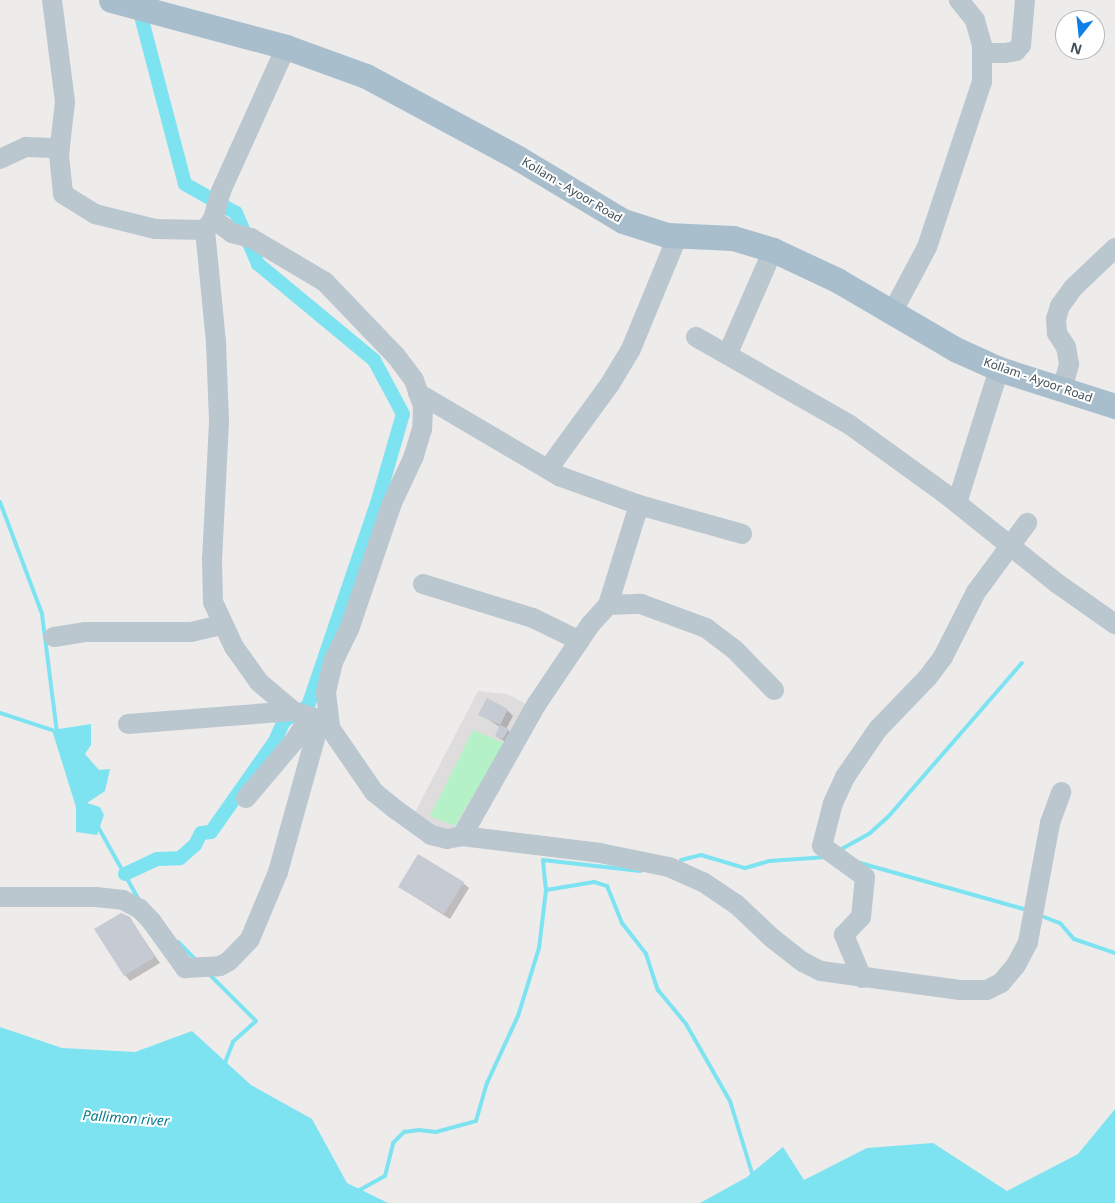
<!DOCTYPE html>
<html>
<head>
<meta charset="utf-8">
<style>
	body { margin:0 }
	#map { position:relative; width:1115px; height:1203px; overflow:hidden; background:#eeebeb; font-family:"Noto Sans",sans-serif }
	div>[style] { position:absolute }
	.education>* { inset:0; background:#dfdcdd }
	.green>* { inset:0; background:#b4f1c6 }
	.water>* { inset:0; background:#7ee3f1 }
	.shadow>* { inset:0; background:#0003 }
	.stream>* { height:4px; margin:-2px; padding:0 2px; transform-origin:2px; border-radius:2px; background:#7ee3f1 }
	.canal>* { height:14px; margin:-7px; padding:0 7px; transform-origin:7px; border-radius:7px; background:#7ee3f1 }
	.building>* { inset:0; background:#c6cad2 }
	.minor>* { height:20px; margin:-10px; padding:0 10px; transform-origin:10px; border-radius:10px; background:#bac7cf }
	.major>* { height:25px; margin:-12.5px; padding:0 12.5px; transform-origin:12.5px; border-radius:12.5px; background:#a8becd }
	span { translate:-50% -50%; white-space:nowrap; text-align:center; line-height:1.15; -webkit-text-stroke:4px #fff; paint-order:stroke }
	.street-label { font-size:12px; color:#425159 }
	.water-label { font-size:14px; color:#067c8d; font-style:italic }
	.north { position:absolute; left:1055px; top:10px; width:50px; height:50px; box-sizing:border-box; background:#fff; border:1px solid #b3b9bd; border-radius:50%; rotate:196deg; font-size:14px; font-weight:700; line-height:20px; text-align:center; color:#425159 }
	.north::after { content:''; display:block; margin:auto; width:18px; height:22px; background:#0d7fe6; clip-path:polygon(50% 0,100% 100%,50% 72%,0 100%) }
</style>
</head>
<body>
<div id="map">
	<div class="education">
		<i style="clip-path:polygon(478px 691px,507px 694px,530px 706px,457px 832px,444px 831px,413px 816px)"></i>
	</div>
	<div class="green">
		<i style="clip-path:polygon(473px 730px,504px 743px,455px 826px,430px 816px)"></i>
	</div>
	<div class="water">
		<i style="clip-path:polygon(91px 724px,91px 745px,85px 754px,99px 770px,110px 769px,105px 791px,87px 803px,100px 807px,104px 815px,97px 835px,76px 832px,76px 807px,52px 730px)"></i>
		<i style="clip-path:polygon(0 1027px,62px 1048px,135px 1052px,192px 1031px,251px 1085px,312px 1119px,347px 1183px,388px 1203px,0 1203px)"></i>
		<i style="clip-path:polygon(1115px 1109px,1115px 1203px,700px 1203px,747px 1177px,783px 1147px,804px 1180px,867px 1148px,933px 1143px,1007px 1191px,1078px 1154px)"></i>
	</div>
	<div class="shadow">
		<i style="clip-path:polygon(507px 710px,513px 716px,506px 729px,514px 735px,509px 744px,496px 736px,500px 727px,480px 714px)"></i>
		<i style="clip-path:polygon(463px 883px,469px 888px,450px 919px,399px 887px)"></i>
		<i style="clip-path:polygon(129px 918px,160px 963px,130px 981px,125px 975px)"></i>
	</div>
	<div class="stream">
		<i style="left:0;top:502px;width:120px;rotate:69.4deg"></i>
		<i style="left:42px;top:614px;width:120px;rotate:82.8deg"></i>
		<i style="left:0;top:713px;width:55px;rotate:18.1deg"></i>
		<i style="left:97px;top:825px;width:86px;rotate:60.8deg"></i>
		<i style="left:838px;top:851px;width:37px;rotate:-29deg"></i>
		<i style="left:870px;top:833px;width:24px;rotate:-42deg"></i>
		<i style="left:888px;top:817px;width:204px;rotate:-49deg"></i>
		<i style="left:681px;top:860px;width:21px;rotate:-14deg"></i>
		<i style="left:701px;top:855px;width:46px;rotate:16.5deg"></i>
		<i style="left:745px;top:868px;width:25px;rotate:-16deg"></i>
		<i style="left:769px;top:861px;width:58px;rotate:-3.9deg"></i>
		<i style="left:860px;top:863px;width:170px;rotate:15.7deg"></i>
		<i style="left:546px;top:890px;width:49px;rotate:-9.5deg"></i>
		<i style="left:594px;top:882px;width:14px;rotate:17deg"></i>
		<i style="left:607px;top:886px;width:40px;rotate:68deg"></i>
		<i style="left:622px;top:923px;width:39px;rotate:52deg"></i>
		<i style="left:646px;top:954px;width:38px;rotate:72deg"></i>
		<i style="left:658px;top:990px;width:44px;rotate:50.5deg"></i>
		<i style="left:686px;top:1024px;width:89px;rotate:60.3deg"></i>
		<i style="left:730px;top:1101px;width:75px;rotate:73deg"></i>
		<i style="left:1044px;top:917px;width:17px;rotate:21deg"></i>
		<i style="left:1060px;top:923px;width:21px;rotate:49deg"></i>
		<i style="left:1074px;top:939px;width:43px;rotate:18.9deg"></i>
		<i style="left:178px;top:942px;width:25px;rotate:45deg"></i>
		<i style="left:209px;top:974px;width:66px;rotate:45deg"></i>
		<i style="left:256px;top:1021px;width:31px;rotate:138deg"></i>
		<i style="left:233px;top:1042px;width:26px;rotate:111deg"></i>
		<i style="left:356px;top:1192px;width:33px;rotate:-29deg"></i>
		<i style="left:385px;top:1176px;width:34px;rotate:-76deg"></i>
		<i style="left:393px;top:1143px;width:16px;rotate:-45deg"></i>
		<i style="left:404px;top:1132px;width:15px;rotate:-8deg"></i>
		<i style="left:419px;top:1130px;width:17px;rotate:7deg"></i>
		<i style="left:436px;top:1132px;width:41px;rotate:-15.4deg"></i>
		<i style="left:476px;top:1121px;width:40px;rotate:-74deg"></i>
		<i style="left:487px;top:1083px;width:74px;rotate:-65.2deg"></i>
		<i style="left:518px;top:1016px;width:71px;rotate:-72.8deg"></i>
		<i style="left:539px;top:948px;width:58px;rotate:-83.1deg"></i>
		<i style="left:546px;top:890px;width:30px;rotate:-96deg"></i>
		<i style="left:543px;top:860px;width:98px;rotate:6.5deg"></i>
	</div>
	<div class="canal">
		<i style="left:125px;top:874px;width:35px;rotate:-25deg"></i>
		<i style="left:157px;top:859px;width:23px;rotate:-2deg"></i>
		<i style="left:180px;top:858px;width:20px;rotate:-41deg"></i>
		<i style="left:195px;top:845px;width:13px;rotate:-63deg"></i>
		<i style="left:201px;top:833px;width:10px;rotate:-6deg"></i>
		<i style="left:211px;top:832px;width:111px;rotate:-54.9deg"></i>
		<i style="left:275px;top:741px;width:22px;rotate:-66deg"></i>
		<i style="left:284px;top:721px;width:28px;rotate:-32deg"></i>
		<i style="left:308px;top:706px;width:221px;rotate:-71.2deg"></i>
		<i style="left:379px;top:497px;width:86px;rotate:-73.9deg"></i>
		<i style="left:403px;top:414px;width:61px;rotate:-118.2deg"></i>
		<i style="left:374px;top:360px;width:151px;rotate:-140.4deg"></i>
		<i style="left:258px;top:264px;width:56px;rotate:-113.3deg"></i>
		<i style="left:236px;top:213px;width:59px;rotate:-150.4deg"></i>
		<i style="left:185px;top:184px;width:170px;rotate:-104.7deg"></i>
	</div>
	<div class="building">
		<i style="clip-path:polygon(487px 698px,508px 709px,500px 725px,478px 715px)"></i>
		<i style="clip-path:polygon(500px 725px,509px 729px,503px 739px,495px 736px)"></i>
		<i style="clip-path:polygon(418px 854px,464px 882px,444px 914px,398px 887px)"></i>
		<i style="clip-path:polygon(121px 913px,130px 917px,155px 957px,124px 976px,94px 929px)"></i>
	</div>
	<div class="minor">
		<i style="left:52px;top:0;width:103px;rotate:82.7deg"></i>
		<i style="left:65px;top:102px;width:53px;rotate:96.5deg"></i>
		<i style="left:59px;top:155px;width:39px;rotate:84deg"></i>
		<i style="left:63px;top:194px;width:38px;rotate:32deg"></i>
		<i style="left:95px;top:214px;width:62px;rotate:14deg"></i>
		<i style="left:155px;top:229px;width:50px;rotate:1.1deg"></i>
		<i style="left:205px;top:230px;width:14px;rotate:-54deg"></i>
		<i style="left:213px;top:219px;width:29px;rotate:-74deg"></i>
		<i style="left:221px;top:191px;width:158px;rotate:-65.7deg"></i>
		<i style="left:982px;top:53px;width:23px"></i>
		<i style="left:1005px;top:53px;width:11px;rotate:-10deg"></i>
		<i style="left:1016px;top:51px;width:8px;rotate:-50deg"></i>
		<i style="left:1021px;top:45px;width:45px;rotate:-84.9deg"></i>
		<i style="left:0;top:159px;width:29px;rotate:-25deg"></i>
		<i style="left:26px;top:147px;width:34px;rotate:2deg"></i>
		<i style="left:213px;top:219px;width:24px;rotate:36deg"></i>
		<i style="left:232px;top:233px;width:20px;rotate:15deg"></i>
		<i style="left:251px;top:238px;width:86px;rotate:30.7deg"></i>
		<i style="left:325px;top:282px;width:103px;rotate:46.2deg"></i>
		<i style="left:396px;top:356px;width:30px;rotate:53deg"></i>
		<i style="left:414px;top:380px;width:28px;rotate:71deg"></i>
		<i style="left:423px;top:406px;width:23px;rotate:92deg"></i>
		<i style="left:422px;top:429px;width:28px;rotate:107deg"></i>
		<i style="left:414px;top:456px;width:52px;rotate:115.1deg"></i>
		<i style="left:392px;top:503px;width:133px;rotate:108.8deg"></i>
		<i style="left:349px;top:629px;width:37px;rotate:116deg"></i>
		<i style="left:333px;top:662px;width:32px;rotate:103deg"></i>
		<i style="left:326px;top:693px;width:35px;rotate:83deg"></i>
		<i style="left:330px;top:728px;width:78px;rotate:55.5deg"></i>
		<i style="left:374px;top:792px;width:27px;rotate:39deg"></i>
		<i style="left:395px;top:809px;width:44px;rotate:35.8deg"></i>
		<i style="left:431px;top:835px;width:16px;rotate:14deg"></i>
		<i style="left:447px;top:839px;width:15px;rotate:-11deg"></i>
		<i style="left:462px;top:836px;width:150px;rotate:-60.5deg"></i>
		<i style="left:536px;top:705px;width:97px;rotate:-56deg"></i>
		<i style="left:590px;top:625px;width:27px;rotate:-48deg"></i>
		<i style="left:608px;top:605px;width:33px;rotate:-2deg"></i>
		<i style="left:641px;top:604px;width:69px;rotate:20.3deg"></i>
		<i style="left:706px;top:628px;width:36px;rotate:37deg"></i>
		<i style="left:735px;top:650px;width:56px;rotate:45.7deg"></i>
		<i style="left:205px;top:230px;width:114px;rotate:84.4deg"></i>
		<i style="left:216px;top:343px;width:79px;rotate:87.8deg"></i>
		<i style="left:219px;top:422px;width:137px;rotate:92.9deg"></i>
		<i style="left:212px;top:559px;width:43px;rotate:88.7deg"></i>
		<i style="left:213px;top:602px;width:50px;rotate:65deg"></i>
		<i style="left:234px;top:647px;width:43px;rotate:54.5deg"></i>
		<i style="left:259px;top:682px;width:45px;rotate:40.5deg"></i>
		<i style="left:293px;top:711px;width:22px;rotate:18deg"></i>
		<i style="left:314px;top:718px;width:19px;rotate:32deg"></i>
		<i style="left:893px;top:311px;width:72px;rotate:-62deg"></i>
		<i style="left:927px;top:247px;width:174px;rotate:-71.6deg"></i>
		<i style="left:982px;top:82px;width:37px;rotate:-90deg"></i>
		<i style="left:982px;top:45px;width:26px;rotate:-106deg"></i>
		<i style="left:975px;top:20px;width:26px;rotate:-129deg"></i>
		<i style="left:696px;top:337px;width:177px;rotate:29.7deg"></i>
		<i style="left:850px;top:425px;width:121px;rotate:35.9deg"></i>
		<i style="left:948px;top:496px;width:141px;rotate:38.7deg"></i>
		<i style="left:1058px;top:584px;width:70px;rotate:35.1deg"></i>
		<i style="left:728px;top:353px;width:112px;rotate:-66.4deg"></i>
		<i style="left:1062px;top:389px;width:26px;rotate:-74deg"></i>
		<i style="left:1069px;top:364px;width:17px;rotate:-100deg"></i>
		<i style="left:1066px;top:347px;width:17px;rotate:-123deg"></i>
		<i style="left:1057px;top:333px;width:14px;rotate:-94deg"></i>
		<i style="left:1056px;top:319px;width:14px;rotate:-73deg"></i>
		<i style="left:1060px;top:306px;width:22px;rotate:-54deg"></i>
		<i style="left:1073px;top:288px;width:58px;rotate:-43.6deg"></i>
		<i style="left:418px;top:393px;width:164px;rotate:30.5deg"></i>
		<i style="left:559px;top:476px;width:85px;rotate:19.9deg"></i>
		<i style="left:639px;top:505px;width:107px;rotate:15.7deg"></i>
		<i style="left:548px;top:469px;width:105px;rotate:-53.9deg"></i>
		<i style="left:610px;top:384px;width:41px;rotate:-59deg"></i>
		<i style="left:631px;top:349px;width:123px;rotate:-67.6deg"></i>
		<i style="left:957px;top:503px;width:140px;rotate:-72.6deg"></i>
		<i style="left:423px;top:584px;width:115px;rotate:17.2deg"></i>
		<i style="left:533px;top:618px;width:52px;rotate:26.1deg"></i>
		<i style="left:608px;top:605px;width:105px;rotate:-72.8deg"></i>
		<i style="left:54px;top:637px;width:31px;rotate:-9deg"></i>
		<i style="left:85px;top:632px;width:106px"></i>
		<i style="left:191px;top:632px;width:32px;rotate:-13deg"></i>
		<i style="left:128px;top:724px;width:166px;rotate:-4.5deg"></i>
		<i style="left:246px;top:798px;width:76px;rotate:-49.8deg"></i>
		<i style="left:295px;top:740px;width:27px;rotate:-57deg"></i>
		<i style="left:462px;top:836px;width:139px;rotate:7deg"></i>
		<i style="left:600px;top:853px;width:70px;rotate:11.5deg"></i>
		<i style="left:669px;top:867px;width:37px;rotate:24deg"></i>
		<i style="left:703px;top:882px;width:40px;rotate:34deg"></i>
		<i style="left:736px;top:904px;width:50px;rotate:43.4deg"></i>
		<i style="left:772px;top:938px;width:39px;rotate:38deg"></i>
		<i style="left:803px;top:962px;width:20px;rotate:27deg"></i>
		<i style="left:821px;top:971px;width:140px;rotate:7.8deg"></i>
		<i style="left:960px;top:990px;width:27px"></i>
		<i style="left:987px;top:990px;width:16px;rotate:-27deg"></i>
		<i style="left:1001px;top:983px;width:23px;rotate:-50deg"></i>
		<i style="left:1016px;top:965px;width:26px;rotate:-62deg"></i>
		<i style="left:1028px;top:942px;width:121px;rotate:-79.5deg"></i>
		<i style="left:1050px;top:823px;width:33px;rotate:-70deg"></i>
		<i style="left:0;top:897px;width:96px"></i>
		<i style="left:96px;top:897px;width:27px;rotate:6deg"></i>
		<i style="left:123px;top:900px;width:19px;rotate:28deg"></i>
		<i style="left:140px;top:909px;width:18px;rotate:47deg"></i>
		<i style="left:152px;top:922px;width:57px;rotate:54.3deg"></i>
		<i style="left:185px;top:968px;width:35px;rotate:-3deg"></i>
		<i style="left:220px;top:966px;width:10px;rotate:-29deg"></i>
		<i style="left:229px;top:961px;width:30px;rotate:-46deg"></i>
		<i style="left:250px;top:939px;width:73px;rotate:-67.3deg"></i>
		<i style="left:278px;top:872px;width:157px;rotate:-74.5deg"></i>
		<i style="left:862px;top:978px;width:47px;rotate:-112.7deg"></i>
		<i style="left:844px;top:935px;width:25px;rotate:-47deg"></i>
		<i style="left:861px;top:917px;width:40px;rotate:-84.3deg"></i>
		<i style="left:865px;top:877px;width:53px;rotate:-144.2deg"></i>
		<i style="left:822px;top:846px;width:44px;rotate:-75.7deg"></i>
		<i style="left:833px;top:803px;width:29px;rotate:-65deg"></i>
		<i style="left:845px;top:777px;width:58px;rotate:-55.5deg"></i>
		<i style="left:878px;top:729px;width:72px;rotate:-46.1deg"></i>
		<i style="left:928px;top:677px;width:25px;rotate:-53deg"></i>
		<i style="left:943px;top:657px;width:73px;rotate:-63.1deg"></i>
		<i style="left:976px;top:592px;width:86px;rotate:-53.5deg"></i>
	</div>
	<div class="major">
		<i style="left:111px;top:0;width:181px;rotate:15deg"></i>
		<i style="left:286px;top:47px;width:85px;rotate:19.9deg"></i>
		<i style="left:366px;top:76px;width:173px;rotate:28.3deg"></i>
		<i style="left:518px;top:158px;width:122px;rotate:31deg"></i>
		<i style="left:623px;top:221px;width:46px;rotate:17.7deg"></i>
		<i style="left:667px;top:235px;width:66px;rotate:2.6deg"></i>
		<i style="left:733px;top:238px;width:42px;rotate:16.7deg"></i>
		<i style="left:773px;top:250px;width:71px;rotate:25.1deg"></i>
		<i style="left:837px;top:280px;width:139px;rotate:30.3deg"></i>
		<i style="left:957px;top:350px;width:46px;rotate:24.3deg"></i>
		<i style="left:999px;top:369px;width:122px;rotate:17.7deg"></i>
	</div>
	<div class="street-label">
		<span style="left:572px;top:190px;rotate:31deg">Kollam - Ayoor Road</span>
		<span style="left:1038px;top:380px;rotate:19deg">Kollam - Ayoor Road</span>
	</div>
	<div class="water-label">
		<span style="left:126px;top:1118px;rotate:4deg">Pallimon river</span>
	</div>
	<div class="north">N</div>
</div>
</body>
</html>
